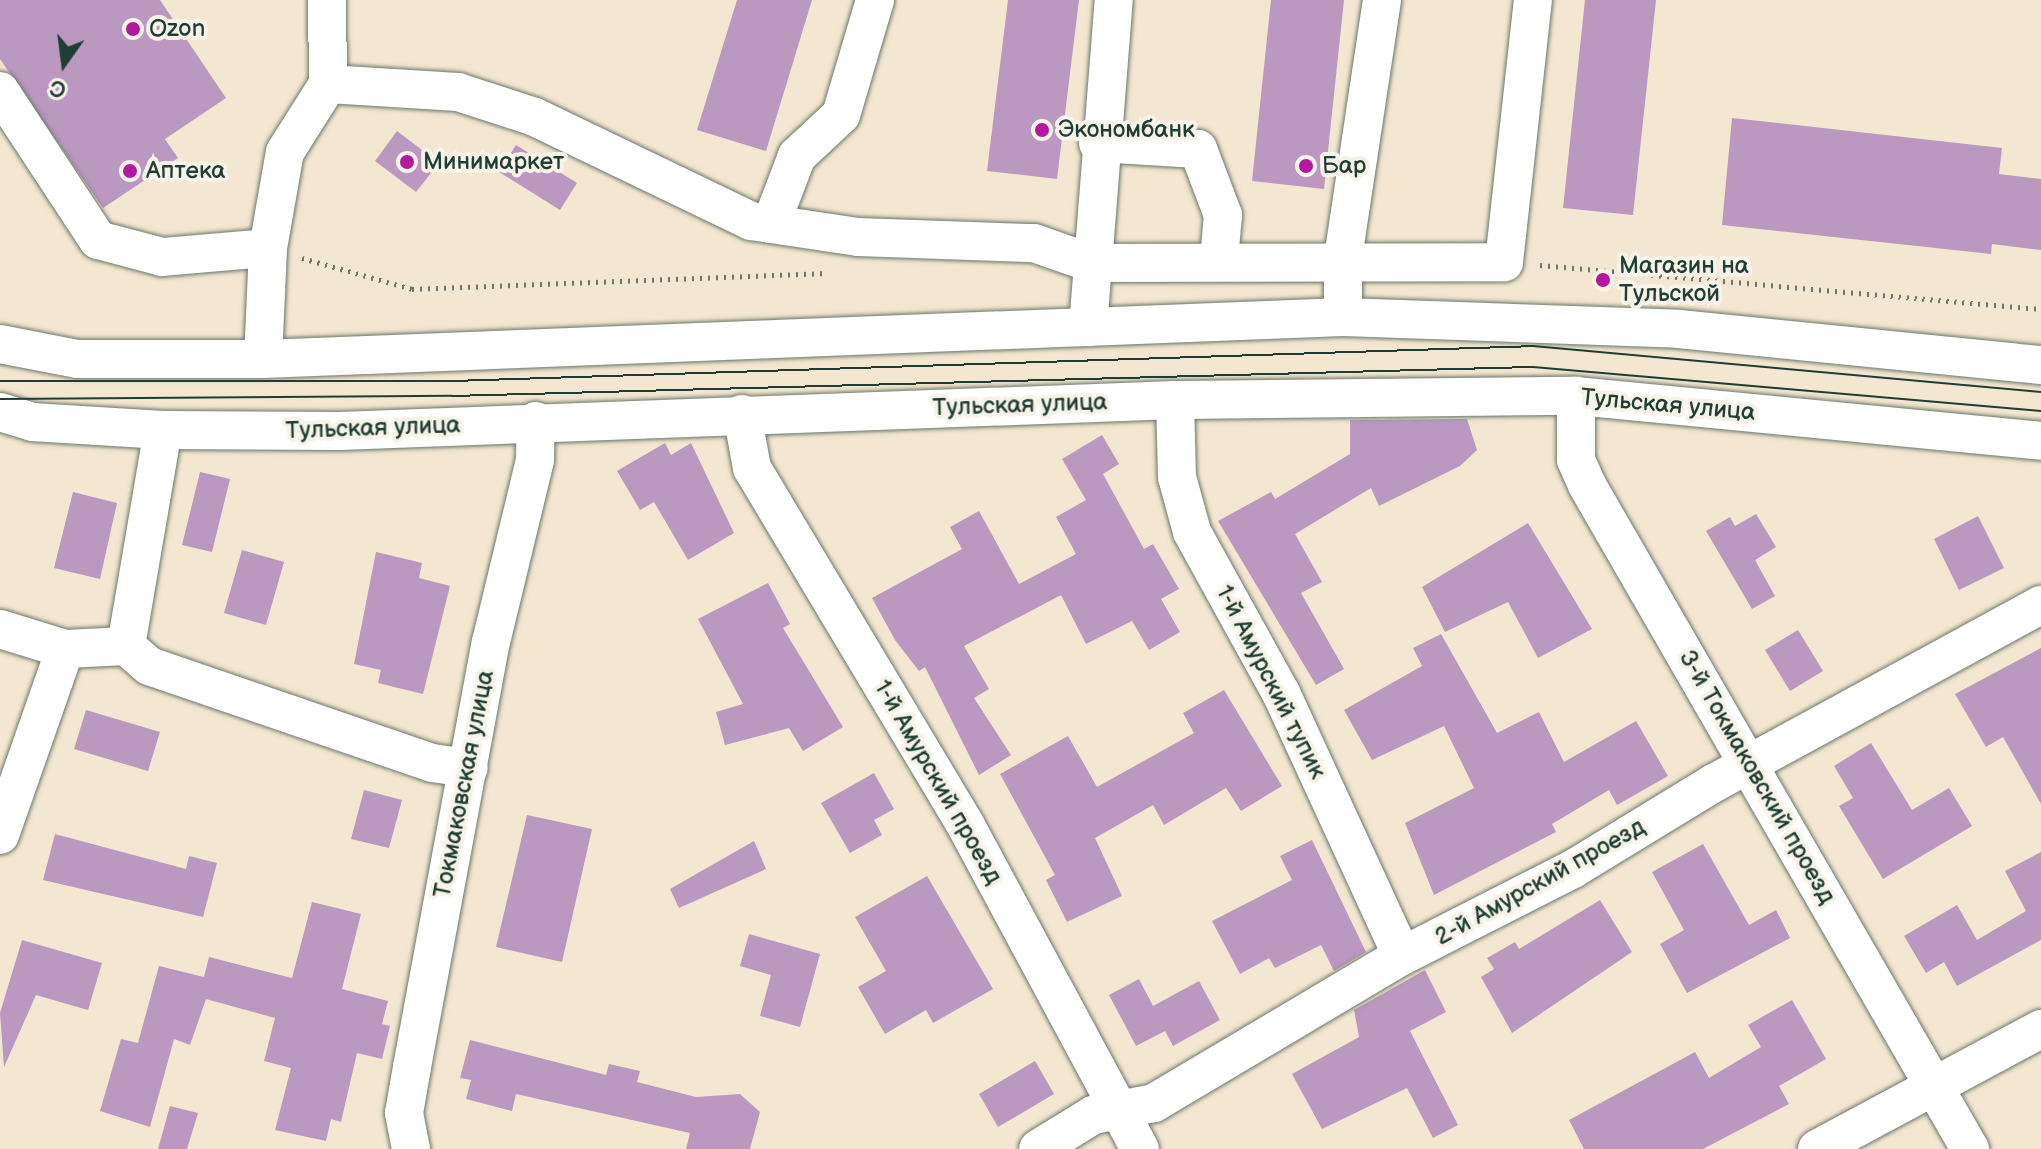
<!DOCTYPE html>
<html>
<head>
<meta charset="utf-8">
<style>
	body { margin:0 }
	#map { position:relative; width:2041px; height:1149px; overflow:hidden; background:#f4e7d1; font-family:"Balsamiq Sans",sans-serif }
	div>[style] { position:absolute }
	.building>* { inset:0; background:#ba98c0 }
	.path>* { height:5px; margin-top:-2.5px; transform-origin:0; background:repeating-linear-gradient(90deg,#6a786b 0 2px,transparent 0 8px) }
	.roads { filter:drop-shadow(0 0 2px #6a786b) drop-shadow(0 0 2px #6a786b) }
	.minor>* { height:38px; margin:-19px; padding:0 19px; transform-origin:19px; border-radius:19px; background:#fff }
	.tram>* { height:2px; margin:-1px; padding:0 1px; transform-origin:1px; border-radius:1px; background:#1f3d34 }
	.dots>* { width:22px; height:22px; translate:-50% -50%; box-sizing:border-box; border:4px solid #f7f3e8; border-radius:50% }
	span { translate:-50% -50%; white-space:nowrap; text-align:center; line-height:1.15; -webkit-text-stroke:8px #f7f3e8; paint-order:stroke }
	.poi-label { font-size:24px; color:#1f3d34 }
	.left { translate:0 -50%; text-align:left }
	.street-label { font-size:24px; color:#1f3d34 }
	.north { position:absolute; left:24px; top:24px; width:80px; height:80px; -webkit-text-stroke:6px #f7f3e8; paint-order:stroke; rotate:194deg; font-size:22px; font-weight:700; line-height:32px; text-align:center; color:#1f3d34 }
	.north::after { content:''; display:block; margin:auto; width:28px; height:36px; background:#1f3d34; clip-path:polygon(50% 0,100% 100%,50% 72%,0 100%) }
</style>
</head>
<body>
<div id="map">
	<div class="building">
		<i style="clip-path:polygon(0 0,160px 0,226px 98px,165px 139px,178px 158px,103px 208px,0 59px)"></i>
		<i style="clip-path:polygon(737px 0,812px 0,766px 151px,697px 130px)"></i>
		<i style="clip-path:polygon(1008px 0,1079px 0,1057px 179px,987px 171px)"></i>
		<i style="clip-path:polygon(1271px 0,1344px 0,1324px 189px,1252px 181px)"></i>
		<i style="clip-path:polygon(1585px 0,1656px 0,1633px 215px,1563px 208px)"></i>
		<i style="clip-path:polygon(1732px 118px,2002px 148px,1999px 174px,2041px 179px,2041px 250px,1992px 244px,1991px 254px,1722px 225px)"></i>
		<i style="clip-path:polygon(397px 131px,439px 163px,416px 192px,375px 161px)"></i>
		<i style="clip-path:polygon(516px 145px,577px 183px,560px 210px,499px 172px)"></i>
		<i style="clip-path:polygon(1467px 419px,1477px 450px,1460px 466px,1379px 506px,1371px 488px,1295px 534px,1322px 582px,1301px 593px,1344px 669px,1316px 685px,1218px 521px,1271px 492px,1275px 499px,1350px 454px,1350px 420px)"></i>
		<i style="clip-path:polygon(1102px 435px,1119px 464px,1103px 474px,1144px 549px,1153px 544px,1179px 589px,1161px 599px,1180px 632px,1149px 650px,1132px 621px,1086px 644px,1061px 595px,964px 646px,989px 689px,974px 698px,1011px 755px,979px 775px,925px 667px,919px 671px,895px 640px,872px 598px,962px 549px,950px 527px,979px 511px,1019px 584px,1076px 554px,1056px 517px,1086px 500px,1062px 459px)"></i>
		<i style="clip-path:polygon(665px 443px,671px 455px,691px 443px,734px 533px,688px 560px,654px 502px,640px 510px,617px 471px)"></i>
		<i style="clip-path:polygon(200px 472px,230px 479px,212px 552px,182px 545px)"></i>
		<i style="clip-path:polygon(73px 492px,117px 503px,100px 579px,54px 568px)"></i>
		<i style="clip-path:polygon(1756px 514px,1776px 547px,1755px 560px,1775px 596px,1752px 609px,1706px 531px,1730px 517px,1735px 526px)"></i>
		<i style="clip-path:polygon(1978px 516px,2004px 568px,1959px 590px,1934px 539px)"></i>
		<i style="clip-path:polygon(1528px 523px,1592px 629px,1538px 658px,1508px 602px,1445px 632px,1422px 587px)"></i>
		<i style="clip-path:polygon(242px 550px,284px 562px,266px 625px,224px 613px)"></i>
		<i style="clip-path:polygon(376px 552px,422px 563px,419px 578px,450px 586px,423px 694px,378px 683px,381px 670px,354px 664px)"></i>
		<i style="clip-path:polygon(768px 583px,790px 624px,783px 628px,843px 727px,803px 751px,789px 728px,725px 745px,716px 712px,743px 704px,698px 619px)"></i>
		<i style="clip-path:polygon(1798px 630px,1823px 671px,1790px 691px,1765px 650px)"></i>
		<i style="clip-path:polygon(1441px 634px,1497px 733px,1539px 712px,1564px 762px,1636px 721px,1668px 776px,1617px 805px,1609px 790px,1552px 824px,1556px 832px,1434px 895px,1405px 823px,1474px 788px,1444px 726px,1372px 760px,1344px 710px,1422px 666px,1413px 648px)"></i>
		<i style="clip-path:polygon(2041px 648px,2041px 804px,2003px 737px,1986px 747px,1955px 694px)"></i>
		<i style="clip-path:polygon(1224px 690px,1282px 786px,1241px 811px,1226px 788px,1164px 825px,1153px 805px,1095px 838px,1122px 896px,1067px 922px,1046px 880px,1055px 875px,1000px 774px,1068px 736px,1097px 787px,1194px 733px,1183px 713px)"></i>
		<i style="clip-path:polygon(86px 710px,160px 732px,148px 771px,74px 749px)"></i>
		<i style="clip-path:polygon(1871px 743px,1912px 810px,1949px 788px,1972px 826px,1883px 879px,1839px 806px,1853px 798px,1834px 766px)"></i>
		<i style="clip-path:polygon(874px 773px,894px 809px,874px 820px,882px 835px,850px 853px,821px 803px)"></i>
		<i style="clip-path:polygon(364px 790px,402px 800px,389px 848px,351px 839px)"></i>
		<i style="clip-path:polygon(527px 815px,592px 829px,562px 962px,496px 947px)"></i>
		<i style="clip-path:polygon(55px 834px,186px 869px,189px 856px,217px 863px,203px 917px,43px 880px)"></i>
		<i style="clip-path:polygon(1312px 840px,1366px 952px,1334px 971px,1321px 945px,1275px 968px,1269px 958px,1240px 974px,1212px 921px,1292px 880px,1280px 856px)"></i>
		<i style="clip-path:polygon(754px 841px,766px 869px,679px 908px,670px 889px)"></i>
		<i style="clip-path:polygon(1703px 844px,1749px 925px,1776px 910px,1790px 938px,1687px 993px,1660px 944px,1684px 930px,1652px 872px)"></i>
		<i style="clip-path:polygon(2041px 852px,2041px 940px,1957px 986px,1944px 962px,1926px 973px,1904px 936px,1957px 905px,1977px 940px,2026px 911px,2005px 871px)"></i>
		<i style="clip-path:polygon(927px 876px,993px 989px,933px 1023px,926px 1010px,885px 1034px,858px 987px,886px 971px,855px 917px)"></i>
		<i style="clip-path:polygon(1600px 900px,1632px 952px,1512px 1033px,1481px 977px,1494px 969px,1487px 958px,1515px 942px,1519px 949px)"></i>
		<i style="clip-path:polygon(312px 902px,361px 914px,342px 989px,388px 1001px,382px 1024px,390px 1026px,382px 1059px,357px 1053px,341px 1122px,331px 1119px,326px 1141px,275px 1130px,291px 1068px,264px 1061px,275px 1018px,206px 999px,190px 1045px,174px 1039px,150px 1127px,100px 1111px,121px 1039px,138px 1043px,159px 966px,204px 977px,209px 957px,292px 978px)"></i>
		<i style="clip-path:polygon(749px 934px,820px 954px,800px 1027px,760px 1016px,771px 975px,740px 966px)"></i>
		<i style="clip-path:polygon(22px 940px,102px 963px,88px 1010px,36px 995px,4px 1067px,0 1013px)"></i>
		<i style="clip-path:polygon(1425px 970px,1446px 1012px,1410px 1031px,1458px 1125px,1433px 1138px,1407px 1088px,1322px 1129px,1292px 1074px,1359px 1037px,1354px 1010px)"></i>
		<i style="clip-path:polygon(1139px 979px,1153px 1006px,1199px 981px,1220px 1020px,1173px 1046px,1165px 1031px,1136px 1046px,1109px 995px)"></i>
		<i style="clip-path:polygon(1792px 1000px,1826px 1059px,1779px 1086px,1789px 1104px,1703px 1149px,1584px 1149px,1569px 1120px,1695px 1052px,1709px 1078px,1761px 1047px,1748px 1025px)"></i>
		<i style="clip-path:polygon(470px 1040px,606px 1075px,609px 1064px,640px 1071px,637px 1082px,696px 1097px,740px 1094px,760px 1112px,750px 1149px,686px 1149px,690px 1133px,516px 1094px,512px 1111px,466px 1099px,471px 1080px,460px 1078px)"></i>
		<i style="clip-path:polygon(1035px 1061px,1054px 1094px,998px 1127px,979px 1094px)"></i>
		<i style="clip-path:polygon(170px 1106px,198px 1113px,187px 1149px,158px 1149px)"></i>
	</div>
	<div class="path">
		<i style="left:302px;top:258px;width:114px;rotate:15.7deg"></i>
		<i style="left:412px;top:289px;width:416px;rotate:-2.2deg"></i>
		<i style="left:1540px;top:265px;width:503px;rotate:5.02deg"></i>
	</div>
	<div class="roads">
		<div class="minor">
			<i style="left:327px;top:0;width:84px;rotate:89.3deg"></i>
			<i style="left:0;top:91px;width:178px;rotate:56.7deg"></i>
			<i style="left:98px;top:240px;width:66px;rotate:14.9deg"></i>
			<i style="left:162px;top:257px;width:106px;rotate:-4.9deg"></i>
			<i style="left:1098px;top:143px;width:100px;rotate:3.4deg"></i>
			<i style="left:1198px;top:149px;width:71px;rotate:69.3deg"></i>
			<i style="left:1223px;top:215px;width:44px;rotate:95.2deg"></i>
			<i style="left:771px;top:224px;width:73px;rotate:-69.1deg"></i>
			<i style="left:797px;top:156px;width:60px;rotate:-43deg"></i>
			<i style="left:841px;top:115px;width:120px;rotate:-73.5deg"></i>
			<i style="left:1343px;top:317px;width:59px;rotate:-90deg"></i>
			<i style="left:1343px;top:258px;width:261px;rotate:-81.4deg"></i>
			<i style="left:1088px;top:327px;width:328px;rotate:-85.5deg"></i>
			<i style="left:0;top:344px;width:78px;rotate:11deg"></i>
			<i style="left:77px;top:359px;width:186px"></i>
			<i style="left:263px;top:359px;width:1081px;rotate:-2.23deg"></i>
			<i style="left:1343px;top:317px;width:336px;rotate:2deg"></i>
			<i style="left:1679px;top:329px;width:364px;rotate:5.7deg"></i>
			<i style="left:263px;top:359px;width:111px;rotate:-87.4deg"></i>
			<i style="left:268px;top:248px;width:97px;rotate:-80deg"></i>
			<i style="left:285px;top:152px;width:80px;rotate:-57.7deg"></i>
			<i style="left:328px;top:84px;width:130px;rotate:3.5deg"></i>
			<i style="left:458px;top:92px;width:81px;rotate:18deg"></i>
			<i style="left:535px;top:117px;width:240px;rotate:25.7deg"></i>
			<i style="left:751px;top:221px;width:108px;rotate:8.5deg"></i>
			<i style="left:858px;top:237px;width:176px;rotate:2deg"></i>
			<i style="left:1034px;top:243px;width:60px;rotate:19.3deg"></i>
			<i style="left:1091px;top:263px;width:413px;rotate:-0.1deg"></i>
			<i style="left:1504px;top:262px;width:264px;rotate:-83.7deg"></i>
			<i style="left:1576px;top:396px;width:64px;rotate:90deg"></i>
			<i style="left:1576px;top:460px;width:27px;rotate:66deg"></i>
			<i style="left:1587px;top:485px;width:767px;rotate:60.02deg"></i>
			<i style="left:1175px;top:400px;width:77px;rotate:88.5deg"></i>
			<i style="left:1177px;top:477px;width:57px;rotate:74.7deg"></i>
			<i style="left:1192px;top:532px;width:184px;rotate:61.1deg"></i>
			<i style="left:1281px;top:693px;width:289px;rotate:65.3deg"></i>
			<i style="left:0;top:412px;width:34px;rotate:17deg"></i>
			<i style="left:32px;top:422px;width:131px;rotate:3.5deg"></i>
			<i style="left:163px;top:430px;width:176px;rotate:0.3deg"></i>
			<i style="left:339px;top:431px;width:837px;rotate:-2.12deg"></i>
			<i style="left:1175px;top:400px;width:401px;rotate:-0.6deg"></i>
			<i style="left:1576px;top:396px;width:467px;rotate:5.5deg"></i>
			<i style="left:742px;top:414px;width:55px;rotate:79.5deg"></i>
			<i style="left:752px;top:468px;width:415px;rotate:59.1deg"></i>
			<i style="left:965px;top:824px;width:369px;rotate:61.7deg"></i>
			<i style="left:0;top:629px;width:68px;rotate:17.1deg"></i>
			<i style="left:65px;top:649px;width:61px;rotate:-2.8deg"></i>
			<i style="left:126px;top:646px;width:219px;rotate:-80.3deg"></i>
			<i style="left:126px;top:646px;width:30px;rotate:41deg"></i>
			<i style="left:149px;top:666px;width:299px;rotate:18.9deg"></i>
			<i style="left:432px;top:763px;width:37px;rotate:8deg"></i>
			<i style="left:0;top:835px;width:197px;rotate:-70.7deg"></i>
			<i style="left:411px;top:1149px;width:37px;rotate:-101deg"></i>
			<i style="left:404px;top:1113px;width:47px;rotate:-80.1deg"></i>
			<i style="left:412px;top:1067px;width:432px;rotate:-79.5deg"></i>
			<i style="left:491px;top:642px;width:187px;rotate:-76.4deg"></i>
			<i style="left:535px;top:460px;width:39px;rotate:-89deg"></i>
			<i style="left:1038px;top:1149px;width:65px;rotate:-31.7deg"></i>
			<i style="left:1093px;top:1115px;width:62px;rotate:-11.1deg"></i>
			<i style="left:1154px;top:1103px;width:288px;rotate:-30.7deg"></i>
			<i style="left:1402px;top:956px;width:192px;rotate:-27deg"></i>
			<i style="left:1573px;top:869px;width:165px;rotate:-31.4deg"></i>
			<i style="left:1714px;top:783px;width:372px;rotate:-28.6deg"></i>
			<i style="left:1817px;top:1149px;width:254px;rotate:-28.2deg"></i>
		</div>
	</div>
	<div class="tram">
		<i style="left:0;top:381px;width:453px"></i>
		<i style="left:453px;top:381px;width:1082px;rotate:-1.85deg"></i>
		<i style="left:1534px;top:346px;width:509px;rotate:5.18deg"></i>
		<i style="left:0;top:399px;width:452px;rotate:-0.4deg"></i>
		<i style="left:452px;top:396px;width:1081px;rotate:-1.54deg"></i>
		<i style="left:1533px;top:367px;width:510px;rotate:4.95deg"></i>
	</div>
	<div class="dots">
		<i style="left:133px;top:29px;background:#b5179e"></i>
		<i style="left:1042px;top:130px;background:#b5179e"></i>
		<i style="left:407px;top:162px;background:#b5179e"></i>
		<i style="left:1306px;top:166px;background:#b5179e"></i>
		<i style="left:130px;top:171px;background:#b5179e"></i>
		<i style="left:1603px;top:280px;background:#b5179e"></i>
	</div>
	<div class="poi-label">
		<span class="left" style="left:149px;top:29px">Ozon</span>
		<span class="left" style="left:1058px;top:130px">Экономбанк</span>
		<span class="left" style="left:423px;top:162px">Минимаркет</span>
		<span class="left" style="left:1322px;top:166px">Бар</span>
		<span class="left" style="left:146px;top:171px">Аптека</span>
		<span class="left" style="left:1619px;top:280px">Магазин на<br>Тульской</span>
	</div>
	<div class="street-label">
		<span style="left:1020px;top:405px;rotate:-2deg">Тульская улица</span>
		<span style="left:1668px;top:405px;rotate:5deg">Тульская улица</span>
		<span style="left:373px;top:428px;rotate:-2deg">Тульская улица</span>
		<span style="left:1271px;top:682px;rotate:63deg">1-й Амурский тупик</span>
		<span style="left:1757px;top:777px;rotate:60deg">3-й Токмаковский проезд</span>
		<span style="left:938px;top:782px;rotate:60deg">1-й Амурский проезд</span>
		<span style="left:464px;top:784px;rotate:-79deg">Токмаковская улица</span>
		<span style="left:1540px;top:882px;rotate:-29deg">2-й Амурский проезд</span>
	</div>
	<div class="north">С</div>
</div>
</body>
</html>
